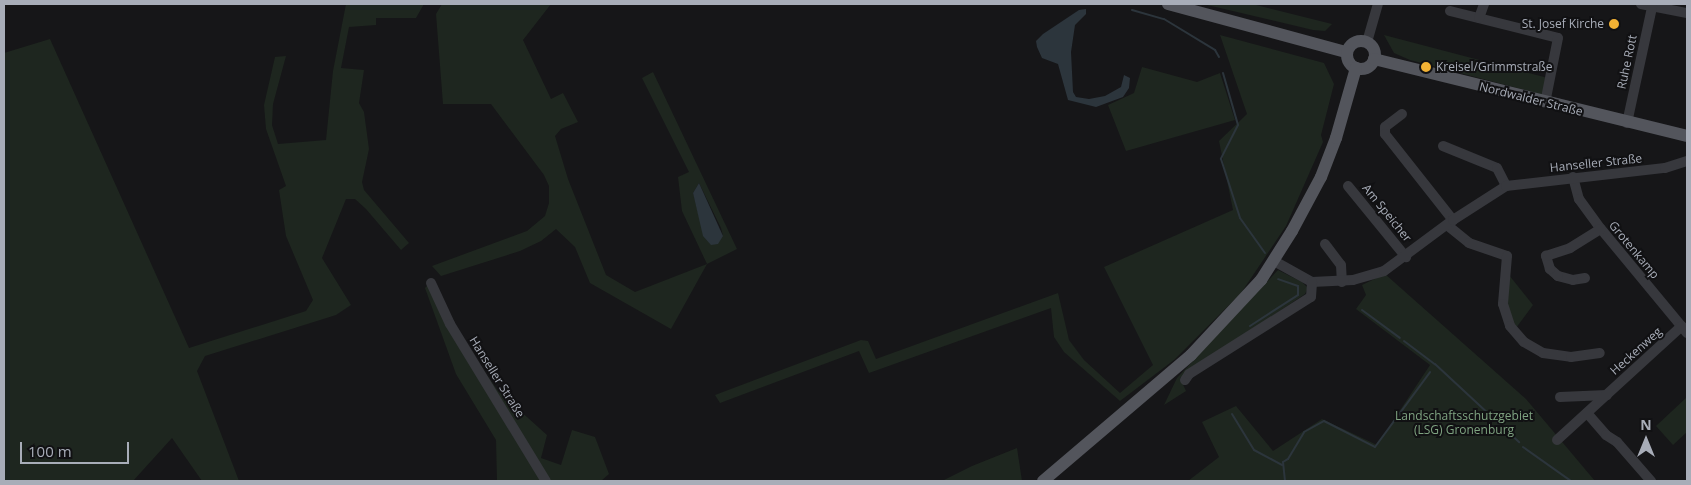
<!DOCTYPE html>
<html>
<head>
<meta charset="utf-8">
<style>
	body { margin:0 }
	#map { position:relative; width:1691px; height:485px; overflow:hidden; background:#161618; font-family:"Open Sans",sans-serif }
	div>[style] { position:absolute }
	.green>* { inset:0; background:#1e261f }
	.water>* { inset:0; background:#2c353c }
	.stream>* { height:2px; margin:-1px; padding:0 1px; transform-origin:1px; border-radius:1px; background:#2c353c }
	.minor>* { height:10px; margin:-5px; padding:0 5px; transform-origin:5px; border-radius:5px; background:#37383d }
	.major>* { height:12px; margin:-6px; padding:0 6px; transform-origin:6px; border-radius:6px; background:#53555c }
	.major>.ring { margin:-6px; padding:0; box-sizing:content-box; background:none; border:12px solid #53555c; border-radius:50% }
	.dots>* { width:14px; height:14px; translate:-50% -50%; box-sizing:border-box; border:2px solid #111113; border-radius:50% }
	span { translate:-50% -50%; white-space:nowrap; text-align:center; line-height:1.15; -webkit-text-stroke:4px #111113; paint-order:stroke }
	.poi-label { font-size:12px; color:#a8adb8 }
	.right { translate:-100% -50%; text-align:right }
	.left { translate:0 -50%; text-align:left }
	.street-label { font-size:12px; color:#a8adb8 }
	.park-label { font-size:12px; color:#7fa381 }
	.frame { position:absolute; inset:0; border:5px solid #a8adb8; pointer-events:none }
	.north { position:absolute; left:1621px; top:415px; width:50px; height:50px; -webkit-text-stroke:4px #111113; paint-order:stroke; rotate:0deg; font-size:14px; font-weight:700; line-height:20px; text-align:center; color:#a8adb8 }
	.north::after { content:''; display:block; margin:auto; width:18px; height:22px; background:#a8adb8; clip-path:polygon(50% 0,100% 100%,50% 72%,0 100%) }
	.scale { position:absolute; left:20px; top:442px; width:109px; height:22px; box-sizing:border-box; border:2px solid #a8adb8; border-top:0; padding-left:6px; font-size:15px; line-height:18px; white-space:nowrap; color:#a8adb8; -webkit-text-stroke:4px #111113; paint-order:stroke }
</style>
</head>
<body>
<div id="map">
	<div class="green">
		<i style="clip-path:polygon(346px 4px,424px 4px,416px 18px,376px 18px,376px 25px,349px 27px,341px 68px,364px 70px,359px 103px,364px 112px,369px 149px,362px 182px,364px 190px,409px 243px,401px 250px,366px 209px,355px 199px,346px 199px,322px 258px,351px 305px,336px 315px,205px 356px,197px 371px,239px 481px,202px 481px,172px 438px,133px 481px,4px 481px,4px 53px,50px 39px,189px 348px,306px 311px,313px 300px,286px 236px,279px 190px,286px 186px,266px 129px,264px 105px,275px 57px,286px 56px,273px 104px,272px 125px,278px 144px,326px 140px,333px 71px)"></i>
		<i style="clip-path:polygon(evenodd,442px 4px,551px 4px,523px 40px,551px 99px,563px 93px,578px 122px,561px 129px,555px 136px,568px 179px,606px 275px,635px 292px,707px 264px,682px 211px,678px 177px,689px 172px,642px 78px,653px 72px,737px 249px,707px 264px,671px 329px,590px 283px,575px 247px,556px 229px,541px 241px,520px 251px,441px 276px,432px 266px,527px 231px,545px 216px,549px 203px,549px 186px,544px 175px,491px 104px,443px 104px,436px 14px,442px 4px,699px 183px,721px 228px,723px 236px,704px 236px,693px 193px,699px 183px)"></i>
		<i style="clip-path:polygon(1203px 4px,1252px 4px,1332px 24px,1325px 31px,1313px 30px)"></i>
		<i style="clip-path:polygon(1220px 35px,1324px 63px,1334px 84px,1321px 135px,1323px 142px,1286px 226px,1241px 293px,1174px 360px,1120px 401px,1064px 352px,1054px 337px,1051px 308px,869px 373px,859px 351px,720px 403px,715px 395px,861px 340px,868px 341px,876px 359px,1058px 293px,1069px 340px,1084px 360px,1120px 393px,1153px 365px,1104px 267px,1233px 210px,1219px 141px,1247px 114px)"></i>
		<i style="clip-path:polygon(1384px 35px,1548px 78px,1544px 95px,1410px 60px,1394px 53px)"></i>
		<i style="clip-path:polygon(1142px 67px,1197px 82px,1220px 73px,1235px 120px,1126px 151px,1108px 105px,1134px 93px)"></i>
		<i style="clip-path:polygon(1278px 270px,1302px 282px,1308px 288px,1305px 294px,1180px 378px,1186px 391px,1164px 405px,1177px 378px)"></i>
		<i style="clip-path:polygon(1385px 274px,1526px 399px,1595px 481px,1188px 481px,1219px 457px,1202px 422px,1236px 406px,1273px 451px,1322px 419px,1377px 445px,1430px 365px,1356px 309px,1366px 295px,1362px 285px)"></i>
		<i style="clip-path:polygon(1509px 275px,1533px 305px,1516px 328px,1507px 304px)"></i>
		<i style="clip-path:polygon(429px 284px,462px 339px,498px 391px,547px 435px,541px 458px,561px 465px,572px 430px,595px 437px,609px 474px,601px 481px,497px 481px,496px 440px,456px 374px,425px 288px)"></i>
		<i style="clip-path:polygon(1687px 397px,1687px 432px,1673px 445px,1656px 426px)"></i>
		<i style="clip-path:polygon(1017px 448px,1022px 481px,942px 481px,972px 466px)"></i>
	</div>
	<div class="water">
		<i style="clip-path:polygon(1086px 9px,1086px 14px,1075px 25px,1071px 52px,1073px 92px,1076px 97px,1089px 99px,1105px 96px,1121px 87px,1124px 75px,1130px 78px,1129px 88px,1123px 97px,1096px 107px,1068px 100px,1058px 64px,1042px 58px,1037px 47px,1036px 41px,1043px 34px,1079px 10px)"></i>
		<i style="clip-path:polygon(699px 183px,723px 236px,718px 244px,711px 245px,703px 236px,693px 193px)"></i>
	</div>
	<div class="stream">
		<i style="left:1132px;top:10px;width:33px;rotate:16deg"></i>
		<i style="left:1164px;top:19px;width:60px;rotate:31.3deg"></i>
		<i style="left:1215px;top:50px;width:8px;rotate:60deg"></i>
		<i style="left:1223px;top:73px;width:54px;rotate:73.9deg"></i>
		<i style="left:1238px;top:125px;width:38px;rotate:117deg"></i>
		<i style="left:1221px;top:159px;width:62px;rotate:72.1deg"></i>
		<i style="left:1240px;top:218px;width:43px;rotate:54.5deg"></i>
		<i style="left:1362px;top:310px;width:47px;rotate:36.4deg"></i>
		<i style="left:1250px;top:326px;width:57px;rotate:-32.9deg"></i>
		<i style="left:1298px;top:295px;width:9px;rotate:-90deg"></i>
		<i style="left:1298px;top:286px;width:21px;rotate:-161deg"></i>
		<i style="left:1404px;top:341px;width:39px;rotate:37deg"></i>
		<i style="left:1435px;top:364px;width:115px;rotate:42.9deg"></i>
		<i style="left:1232px;top:414px;width:42px;rotate:58.6deg"></i>
		<i style="left:1254px;top:450px;width:32px;rotate:28deg"></i>
		<i style="left:1523px;top:447px;width:59px;rotate:35.3deg"></i>
		<i style="left:1285px;top:481px;width:19px;rotate:-96deg"></i>
		<i style="left:1283px;top:462px;width:6px;rotate:-31deg"></i>
		<i style="left:1288px;top:459px;width:31px;rotate:-59deg"></i>
		<i style="left:1304px;top:432px;width:23px;rotate:-29deg"></i>
		<i style="left:1324px;top:421px;width:57px;rotate:27deg"></i>
		<i style="left:1375px;top:447px;width:93px;rotate:-53.7deg"></i>
	</div>
	<div class="minor">
		<i style="left:1641px;top:4px;width:47px;rotate:11.1deg"></i>
		<i style="left:1450px;top:11px;width:111px;rotate:14deg"></i>
		<i style="left:1558px;top:38px;width:66px;rotate:101.3deg"></i>
		<i style="left:1479px;top:18px;width:15px;rotate:-70deg"></i>
		<i style="left:1367px;top:42px;width:40px;rotate:-74deg"></i>
		<i style="left:1402px;top:114px;width:21px;rotate:143deg"></i>
		<i style="left:1385px;top:127px;width:7px;rotate:90deg"></i>
		<i style="left:1385px;top:134px;width:110px;rotate:51.7deg"></i>
		<i style="left:1627px;top:123px;width:119px;rotate:-77.8deg"></i>
		<i style="left:1443px;top:146px;width:58px;rotate:22.2deg"></i>
		<i style="left:1497px;top:168px;width:20px;rotate:63deg"></i>
		<i style="left:1573px;top:177px;width:23px;rotate:75deg"></i>
		<i style="left:1579px;top:199px;width:37px;rotate:54deg"></i>
		<i style="left:1601px;top:229px;width:135px;rotate:50.4deg"></i>
		<i style="left:1348px;top:186px;width:92px;rotate:50.8deg"></i>
		<i style="left:1447px;top:225px;width:28px;rotate:39deg"></i>
		<i style="left:1469px;top:243px;width:40px;rotate:18.9deg"></i>
		<i style="left:1507px;top:256px;width:48px;rotate:94.8deg"></i>
		<i style="left:1503px;top:304px;width:23px;rotate:72deg"></i>
		<i style="left:1510px;top:326px;width:21px;rotate:49deg"></i>
		<i style="left:1524px;top:342px;width:22px;rotate:30deg"></i>
		<i style="left:1543px;top:353px;width:28px;rotate:8deg"></i>
		<i style="left:1571px;top:357px;width:29px;rotate:-8deg"></i>
		<i style="left:1325px;top:244px;width:26px;rotate:53deg"></i>
		<i style="left:1341px;top:265px;width:17px;rotate:87deg"></i>
		<i style="left:1274px;top:261px;width:43px;rotate:28.9deg"></i>
		<i style="left:1312px;top:282px;width:41px;rotate:-2.8deg"></i>
		<i style="left:1353px;top:280px;width:32px;rotate:-16deg"></i>
		<i style="left:1384px;top:271px;width:86px;rotate:-36.5deg"></i>
		<i style="left:1453px;top:220px;width:63px;rotate:-32.7deg"></i>
		<i style="left:1506px;top:186px;width:160px;rotate:-6.5deg"></i>
		<i style="left:1665px;top:168px;width:23px;rotate:-18deg"></i>
		<i style="left:1585px;top:278px;width:12px;rotate:171deg"></i>
		<i style="left:1573px;top:280px;width:16px;rotate:-165deg"></i>
		<i style="left:1558px;top:276px;width:11px;rotate:-139deg"></i>
		<i style="left:1550px;top:269px;width:14px;rotate:-107deg"></i>
		<i style="left:1546px;top:256px;width:25px;rotate:-18deg"></i>
		<i style="left:1570px;top:248px;width:36px;rotate:-32deg"></i>
		<i style="left:431px;top:283px;width:45px;rotate:65.1deg"></i>
		<i style="left:450px;top:324px;width:184px;rotate:58.6deg"></i>
		<i style="left:1185px;top:380px;width:7px;rotate:-56deg"></i>
		<i style="left:1189px;top:374px;width:144px;rotate:-32.3deg"></i>
		<i style="left:1311px;top:297px;width:15px;rotate:-86deg"></i>
		<i style="left:1560px;top:397px;width:47px;rotate:-2.4deg"></i>
		<i style="left:1587px;top:413px;width:29px;rotate:49deg"></i>
		<i style="left:1606px;top:435px;width:13px;rotate:32deg"></i>
		<i style="left:1617px;top:442px;width:52px;rotate:48.9deg"></i>
		<i style="left:1557px;top:440px;width:169px;rotate:-42.4deg"></i>
	</div>
	<div class="major">
		<i style="left:1168px;top:4px;width:184px;rotate:15.1deg"></i>
		<i class="ring" style="left:1347px;top:41px;width:16px;height:16px"></i>
		<i style="left:1374px;top:59px;width:322px;rotate:13.8deg"></i>
		<i style="left:1043px;top:481px;width:194px;rotate:-40.4deg"></i>
		<i style="left:1191px;top:355px;width:103px;rotate:-47deg"></i>
		<i style="left:1261px;top:280px;width:58px;rotate:-57.7deg"></i>
		<i style="left:1292px;top:231px;width:61px;rotate:-61.8deg"></i>
		<i style="left:1321px;top:177px;width:42px;rotate:-69deg"></i>
		<i style="left:1336px;top:138px;width:73px;rotate:-74.1deg"></i>
	</div>
	<div class="dots">
		<i style="left:1614px;top:24px;background:#f2b134"></i>
		<i style="left:1426px;top:67px;background:#f2b134"></i>
	</div>
	<div class="poi-label">
		<span class="right" style="left:1604px;top:24px">St. Josef Kirche</span>
		<span class="left" style="left:1436px;top:67px">Kreisel/Grimmstraße</span>
	</div>
	<div class="street-label">
		<span style="left:1627px;top:62px;rotate:-78deg">Ruhe Rott</span>
		<span style="left:1531px;top:99px;rotate:14deg">Nordwalder Straße</span>
		<span style="left:1596px;top:163px;rotate:-6deg">Hanseller Straße</span>
		<span style="left:1387px;top:213px;rotate:51deg">Am Speicher</span>
		<span style="left:1634px;top:250px;rotate:50deg">Grotenkamp</span>
		<span style="left:1636px;top:351px;rotate:-42deg">Heckenweg</span>
		<span style="left:497px;top:377px;rotate:58deg">Hanseller Straße</span>
	</div>
	<div class="park-label">
		<span style="left:1464px;top:423px">Landschaftsschutzgebiet<br>(LSG) Gronenburg</span>
	</div>
	<div class="frame"></div>
	<div class="north">N</div>
	<div class="scale">100 m</div>
</div>
</body>
</html>
